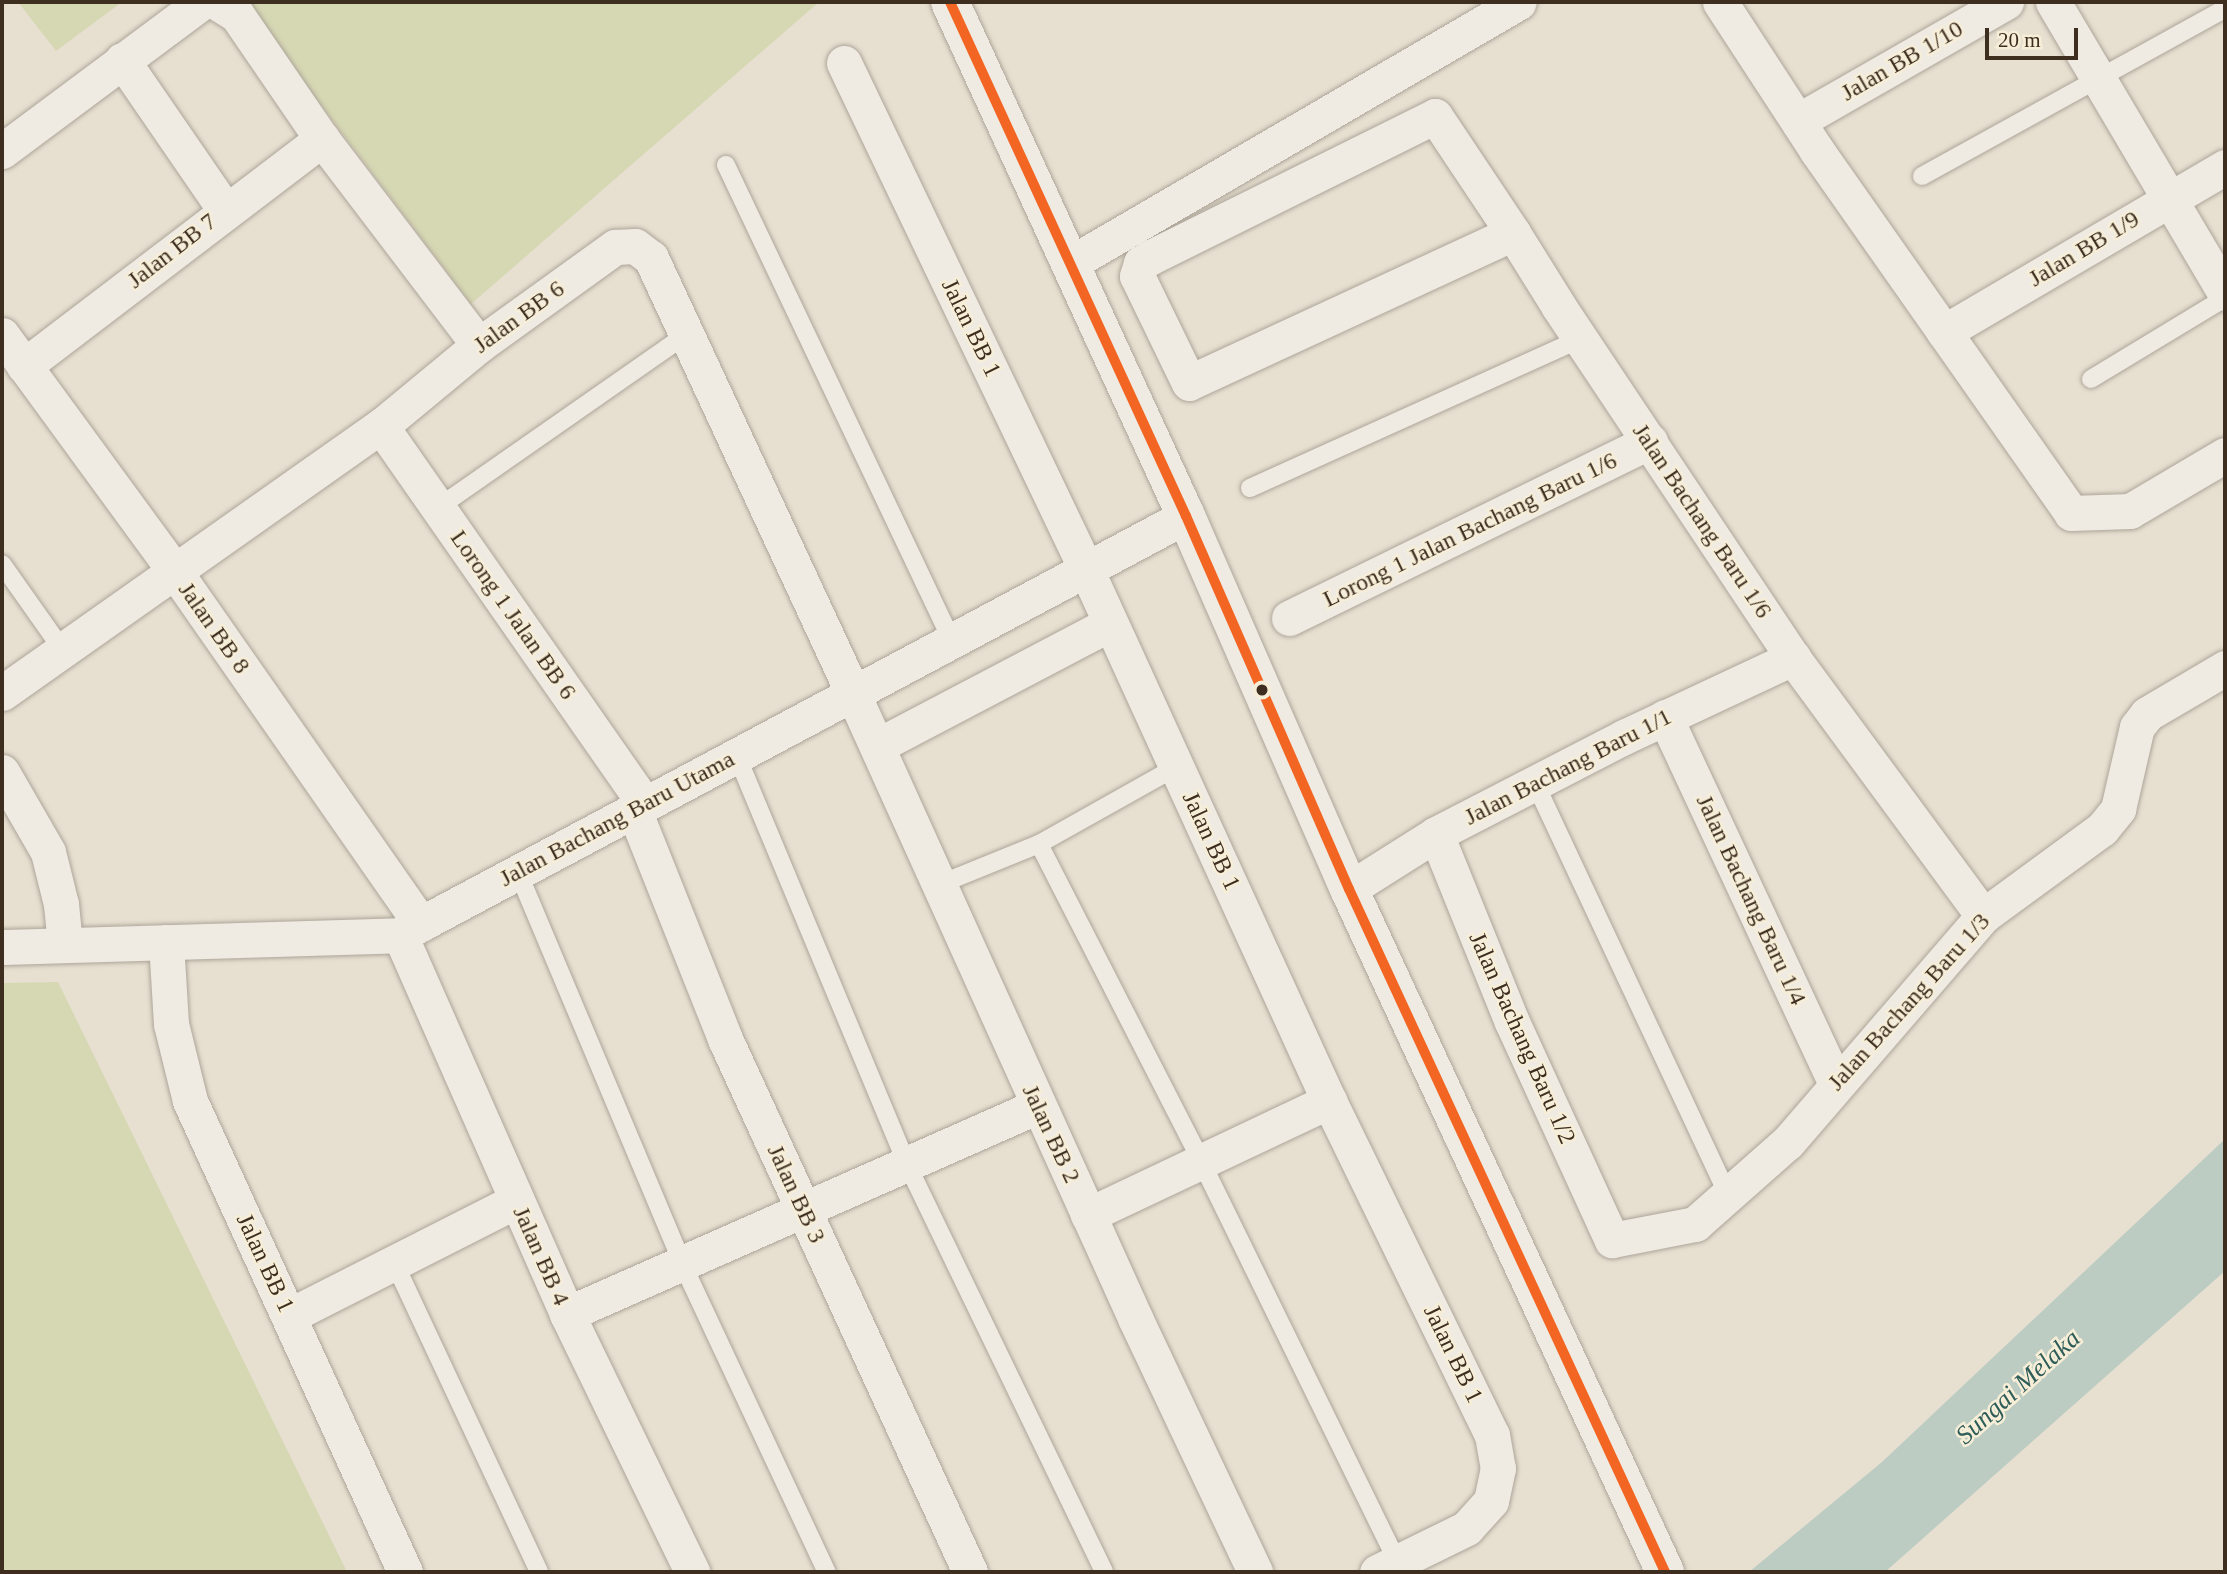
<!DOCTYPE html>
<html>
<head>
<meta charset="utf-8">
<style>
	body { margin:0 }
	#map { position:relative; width:2227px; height:1574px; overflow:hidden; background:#e7e0d1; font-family:Georgia,serif }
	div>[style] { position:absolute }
	.green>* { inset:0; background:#d6d7b3 }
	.water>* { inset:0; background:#bcccc2 }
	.roads { filter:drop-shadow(0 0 2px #ada599) drop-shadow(0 0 2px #ada599) }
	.lane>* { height:18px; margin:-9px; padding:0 9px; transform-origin:9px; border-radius:9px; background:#efebe3 }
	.street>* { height:35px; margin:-17.5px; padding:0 17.5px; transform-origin:17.5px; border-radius:17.5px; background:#efebe3 }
	.secondary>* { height:38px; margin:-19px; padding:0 19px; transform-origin:19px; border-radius:19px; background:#efebe3 }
	.bus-1>* { height:10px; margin:-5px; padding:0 5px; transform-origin:5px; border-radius:5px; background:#f26522 }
	.dots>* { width:19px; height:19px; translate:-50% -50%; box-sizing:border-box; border:4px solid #f7eed8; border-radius:50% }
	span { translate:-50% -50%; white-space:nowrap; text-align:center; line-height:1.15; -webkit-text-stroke:5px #f7eed8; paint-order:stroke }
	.street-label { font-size:24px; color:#3d2e20 }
	.water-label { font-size:26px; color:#2f5d5a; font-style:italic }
	.frame { position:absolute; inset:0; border:4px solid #3d2e20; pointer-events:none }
	.scale { position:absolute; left:1985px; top:28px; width:93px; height:32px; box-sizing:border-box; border:4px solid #3d2e20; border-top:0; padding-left:9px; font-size:21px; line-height:24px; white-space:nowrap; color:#3d2e20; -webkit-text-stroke:5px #f7eed8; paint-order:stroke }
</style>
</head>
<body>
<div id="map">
	<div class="green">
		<i style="clip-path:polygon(18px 2px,122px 2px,56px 51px)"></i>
		<i style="clip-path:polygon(243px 2px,819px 2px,471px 304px)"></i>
		<i style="clip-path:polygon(58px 982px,347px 1572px,2px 1572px,2px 983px)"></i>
	</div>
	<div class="water">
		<i style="clip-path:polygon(2225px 1139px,2225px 1271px,1885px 1572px,1749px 1572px,1882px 1462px)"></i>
	</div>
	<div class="roads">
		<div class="lane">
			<i style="left:726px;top:165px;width:527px;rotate:64.6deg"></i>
			<i style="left:1922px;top:176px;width:346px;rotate:-28.9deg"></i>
			<i style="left:2091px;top:379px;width:157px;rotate:-31.2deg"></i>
			<i style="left:1250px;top:488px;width:362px;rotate:-24.3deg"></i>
			<i style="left:439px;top:507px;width:301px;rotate:-34.9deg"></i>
			<i style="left:2px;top:564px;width:108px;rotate:54.8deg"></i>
			<i style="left:737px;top:756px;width:442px;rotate:67.4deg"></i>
			<i style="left:907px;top:1164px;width:453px;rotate:64.2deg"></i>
			<i style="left:1535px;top:783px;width:455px;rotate:64.9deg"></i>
			<i style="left:1039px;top:844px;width:356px;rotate:62.9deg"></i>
			<i style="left:1201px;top:1161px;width:448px;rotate:63.9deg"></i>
			<i style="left:518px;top:872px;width:424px;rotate:67.2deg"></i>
			<i style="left:682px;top:1263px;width:341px;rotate:64.9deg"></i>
			<i style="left:938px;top:885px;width:109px;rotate:-22.1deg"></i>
			<i style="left:1039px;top:844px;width:157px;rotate:-29.3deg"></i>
			<i style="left:394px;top:1262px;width:342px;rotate:64.9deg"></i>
		</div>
		<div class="street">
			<i style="left:216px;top:2px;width:25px;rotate:32deg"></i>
			<i style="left:237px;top:15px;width:150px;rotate:55.6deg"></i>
			<i style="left:322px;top:139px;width:259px;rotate:52.7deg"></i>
			<i style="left:1720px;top:2px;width:178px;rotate:56.9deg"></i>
			<i style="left:1817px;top:151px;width:442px;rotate:54.9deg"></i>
			<i style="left:2071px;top:513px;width:59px;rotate:-1.9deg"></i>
			<i style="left:2130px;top:511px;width:110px;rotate:-30.5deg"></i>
			<i style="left:2053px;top:2px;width:338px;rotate:59.4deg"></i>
			<i style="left:122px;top:60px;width:182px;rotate:55.5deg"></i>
			<i style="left:844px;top:63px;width:561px;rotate:64.44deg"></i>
			<i style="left:1086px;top:569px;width:585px;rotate:65.45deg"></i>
			<i style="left:1329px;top:1101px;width:372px;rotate:64deg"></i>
			<i style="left:1492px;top:1435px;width:34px;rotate:80deg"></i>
			<i style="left:1498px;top:1468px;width:34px;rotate:102deg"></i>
			<i style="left:1491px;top:1501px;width:36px;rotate:132deg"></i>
			<i style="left:1467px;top:1528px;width:100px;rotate:153.9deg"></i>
			<i style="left:1798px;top:121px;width:240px;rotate:-29.8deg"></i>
			<i style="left:2px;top:151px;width:249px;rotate:-36.7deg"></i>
			<i style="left:1513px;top:233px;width:357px;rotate:155.2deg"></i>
			<i style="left:1189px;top:383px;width:119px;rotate:-115.9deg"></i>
			<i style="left:1137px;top:276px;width:14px;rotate:-73deg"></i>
			<i style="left:1141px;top:263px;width:12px;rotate:-31deg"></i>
			<i style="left:1151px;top:257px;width:317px;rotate:-26.4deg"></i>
			<i style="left:1435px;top:116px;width:141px;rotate:56.3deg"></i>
			<i style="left:1513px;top:233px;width:87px;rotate:58.1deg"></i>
			<i style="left:1559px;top:307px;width:422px;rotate:56.3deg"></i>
			<i style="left:1793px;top:658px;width:320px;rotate:53.6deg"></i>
			<i style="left:1071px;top:263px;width:518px;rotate:-30.22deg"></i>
			<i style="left:1944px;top:332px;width:326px;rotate:-30.4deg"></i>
			<i style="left:2px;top:335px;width:295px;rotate:53.8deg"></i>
			<i style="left:176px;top:573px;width:428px;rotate:55.1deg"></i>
			<i style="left:24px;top:366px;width:375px;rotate:-37.3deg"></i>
			<i style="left:381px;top:426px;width:461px;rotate:55.1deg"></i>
			<i style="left:1289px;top:618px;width:402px;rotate:-26.1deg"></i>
			<i style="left:2px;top:693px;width:464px;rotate:-35.2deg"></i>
			<i style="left:381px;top:426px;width:127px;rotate:-39.6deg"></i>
			<i style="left:479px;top:345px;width:168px;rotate:-35.8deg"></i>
			<i style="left:615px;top:247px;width:20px;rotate:-3deg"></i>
			<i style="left:635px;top:246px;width:20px;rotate:37deg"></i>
			<i style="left:651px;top:258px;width:481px;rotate:65.1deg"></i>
			<i style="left:853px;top:694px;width:687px;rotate:65.67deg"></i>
			<i style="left:1136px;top:1320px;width:279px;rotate:64.7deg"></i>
			<i style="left:1665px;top:717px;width:404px;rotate:65deg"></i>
			<i style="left:877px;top:746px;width:262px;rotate:-27.7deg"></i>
			<i style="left:2px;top:772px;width:92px;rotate:60.1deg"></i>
			<i style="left:48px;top:852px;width:54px;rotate:76deg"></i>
			<i style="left:61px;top:904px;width:41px;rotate:84.4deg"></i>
			<i style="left:634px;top:810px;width:246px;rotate:68.3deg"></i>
			<i style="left:725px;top:1039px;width:587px;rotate:65.31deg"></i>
			<i style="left:1436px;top:834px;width:203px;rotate:68deg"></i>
			<i style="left:1512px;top:1022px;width:240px;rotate:65.4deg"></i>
			<i style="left:1612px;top:1240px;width:85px;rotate:-10.9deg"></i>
			<i style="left:1695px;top:1224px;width:124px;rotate:-41.4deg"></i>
			<i style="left:1788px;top:1142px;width:298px;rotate:-49.2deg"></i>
			<i style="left:1983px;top:916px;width:147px;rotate:-36.2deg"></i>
			<i style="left:2102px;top:829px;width:26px;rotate:-51deg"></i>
			<i style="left:2118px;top:809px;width:84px;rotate:-77deg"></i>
			<i style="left:2137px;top:727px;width:16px;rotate:-52deg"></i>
			<i style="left:2147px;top:714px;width:91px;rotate:-30.5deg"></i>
			<i style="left:1349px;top:889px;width:103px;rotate:-32.3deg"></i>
			<i style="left:1436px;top:834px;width:212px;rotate:-27.3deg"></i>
			<i style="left:1624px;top:737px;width:187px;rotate:-25.1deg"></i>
			<i style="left:400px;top:935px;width:414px;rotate:66.2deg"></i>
			<i style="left:567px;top:1314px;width:287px;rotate:64.1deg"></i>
			<i style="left:166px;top:942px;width:82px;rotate:86.5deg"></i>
			<i style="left:171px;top:1024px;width:79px;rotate:76.1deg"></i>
			<i style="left:190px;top:1101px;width:518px;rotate:65.46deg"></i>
			<i style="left:2px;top:947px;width:398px;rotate:-1.7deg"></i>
			<i style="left:400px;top:935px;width:891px;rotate:-28.06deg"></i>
			<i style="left:1088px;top:1215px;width:267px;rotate:-25.3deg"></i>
			<i style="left:567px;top:1314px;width:515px;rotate:-23.83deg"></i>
			<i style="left:289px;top:1316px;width:254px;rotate:-26.9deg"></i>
		</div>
		<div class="secondary">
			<i style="left:950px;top:2px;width:566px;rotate:65.34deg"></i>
			<i style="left:1186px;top:516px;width:407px;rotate:66.4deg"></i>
			<i style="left:1349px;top:889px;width:753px;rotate:65.17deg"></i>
		</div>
	</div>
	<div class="bus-1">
		<i style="left:950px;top:2px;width:566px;rotate:65.34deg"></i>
		<i style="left:1186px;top:516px;width:407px;rotate:66.4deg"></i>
		<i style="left:1349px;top:889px;width:753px;rotate:65.17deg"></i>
	</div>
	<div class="dots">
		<i style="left:1262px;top:690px;background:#3d2e20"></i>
	</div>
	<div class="street-label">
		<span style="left:1902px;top:61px;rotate:-30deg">Jalan BB 1/10</span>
		<span style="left:2084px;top:249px;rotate:-31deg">Jalan BB 1/9</span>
		<span style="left:172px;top:251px;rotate:-38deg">Jalan BB 7</span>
		<span style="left:519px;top:317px;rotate:-36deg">Jalan BB 6</span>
		<span style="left:971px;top:328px;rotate:64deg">Jalan BB 1</span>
		<span style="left:1702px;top:521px;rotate:56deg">Jalan Bachang Baru 1/6</span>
		<span style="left:1470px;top:530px;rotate:-26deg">Lorong 1 Jalan Bachang Baru 1/6</span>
		<span style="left:513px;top:615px;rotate:55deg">Lorong 1 Jalan BB 6</span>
		<span style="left:214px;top:628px;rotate:55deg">Jalan BB 8</span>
		<span style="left:1568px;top:767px;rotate:-27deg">Jalan Bachang Baru 1/1</span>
		<span style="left:617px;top:819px;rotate:-28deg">Jalan Bachang Baru Utama</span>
		<span style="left:1211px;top:841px;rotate:65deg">Jalan BB 1</span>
		<span style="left:1751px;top:900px;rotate:65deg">Jalan Bachang Baru 1/4</span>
		<span style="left:1909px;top:1002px;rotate:-48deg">Jalan Bachang Baru 1/3</span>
		<span style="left:1522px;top:1038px;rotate:66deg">Jalan Bachang Baru 1/2</span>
		<span style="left:1051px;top:1134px;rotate:65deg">Jalan BB 2</span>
		<span style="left:796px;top:1194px;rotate:65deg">Jalan BB 3</span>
		<span style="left:541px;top:1256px;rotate:66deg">Jalan BB 4</span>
		<span style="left:265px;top:1263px;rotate:65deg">Jalan BB 1</span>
		<span style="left:1453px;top:1354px;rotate:64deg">Jalan BB 1</span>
	</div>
	<div class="water-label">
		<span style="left:2018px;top:1387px;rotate:-42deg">Sungai Melaka</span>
	</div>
	<div class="frame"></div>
	<div class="scale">20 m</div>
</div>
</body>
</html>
